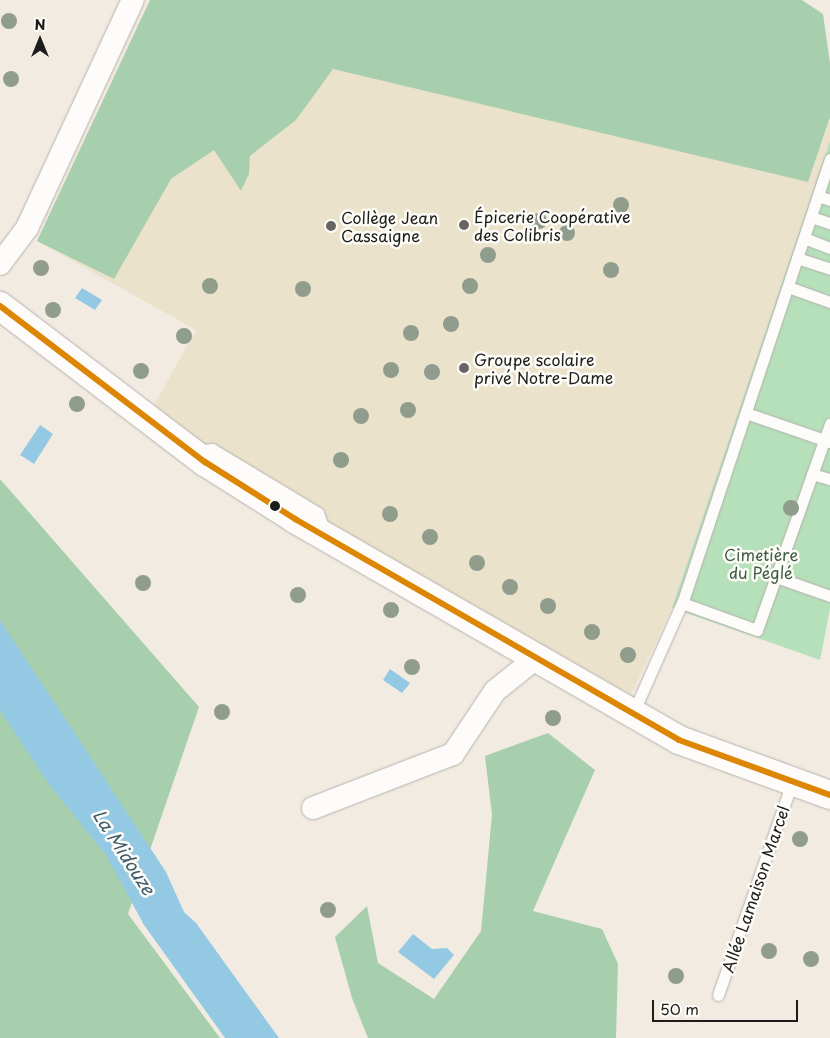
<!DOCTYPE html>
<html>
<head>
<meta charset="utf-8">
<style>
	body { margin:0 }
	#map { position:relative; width:830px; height:1038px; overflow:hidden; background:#f2ebe2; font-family:"Playpen Sans",sans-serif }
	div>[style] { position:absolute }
	.built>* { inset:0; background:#ebe2cc }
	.green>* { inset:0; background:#b5e0ba }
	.forest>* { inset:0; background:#a7cfad }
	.water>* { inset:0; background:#94c9e4 }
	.roads { filter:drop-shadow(0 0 1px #b6b2ad) drop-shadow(0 0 1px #b6b2ad) }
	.lane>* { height:11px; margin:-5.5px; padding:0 5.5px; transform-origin:5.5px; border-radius:5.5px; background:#fdfcfb }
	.street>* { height:22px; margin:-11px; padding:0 11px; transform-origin:11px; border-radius:11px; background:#fdfcfb }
	.secondary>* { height:28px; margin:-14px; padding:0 14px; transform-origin:14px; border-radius:14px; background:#fdfcfb }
	.bus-1>* { height:6px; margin:-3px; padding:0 3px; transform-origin:3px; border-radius:3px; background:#dc8603 }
	.trees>* { width:16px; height:16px; margin:-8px; border-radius:50%; background:#909d8d }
	.dots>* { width:14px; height:14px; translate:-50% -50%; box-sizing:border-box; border:2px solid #fdfcf7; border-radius:50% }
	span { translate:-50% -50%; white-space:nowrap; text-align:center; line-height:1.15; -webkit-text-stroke:5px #fdfcf7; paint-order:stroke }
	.poi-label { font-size:16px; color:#1c1c1c }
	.left { translate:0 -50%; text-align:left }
	.park-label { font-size:16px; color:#405d48 }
	.street-label { font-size:16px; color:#1c1c1c }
	.water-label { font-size:18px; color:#3c5b6c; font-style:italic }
	.north { position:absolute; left:15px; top:15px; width:50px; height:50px; -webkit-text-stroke:4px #fdfcf7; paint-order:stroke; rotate:0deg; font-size:14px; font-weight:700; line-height:20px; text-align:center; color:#1c1c1c }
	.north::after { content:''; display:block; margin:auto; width:18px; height:22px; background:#1c1c1c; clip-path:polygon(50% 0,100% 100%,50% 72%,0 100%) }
	.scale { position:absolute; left:652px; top:1000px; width:146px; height:22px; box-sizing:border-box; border:2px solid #1c1c1c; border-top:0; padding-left:6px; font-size:15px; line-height:18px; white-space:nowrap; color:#1c1c1c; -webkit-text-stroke:4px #fdfcf7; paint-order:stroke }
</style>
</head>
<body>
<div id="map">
	<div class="built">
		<i style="clip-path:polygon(150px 0,830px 94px,830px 141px,672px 608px,631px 695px,240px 472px,154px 405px,196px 330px,37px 241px)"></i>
	</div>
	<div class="green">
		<i style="clip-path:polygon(830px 141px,830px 609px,820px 660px,672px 608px)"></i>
	</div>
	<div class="forest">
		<i style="clip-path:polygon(150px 0,802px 0,823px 14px,830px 63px,830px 117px,808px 182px,333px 69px,296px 120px,250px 156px,249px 174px,241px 191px,214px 150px,171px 179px,114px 279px,37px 241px)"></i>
		<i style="clip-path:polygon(0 479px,199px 707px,128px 914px,220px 1038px,0 1038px)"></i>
		<i style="clip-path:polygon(548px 733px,595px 770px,533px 911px,602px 929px,618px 964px,616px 1038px,368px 1038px,352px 998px,335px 937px,367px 906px,378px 963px,434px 999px,481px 931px,492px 815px,485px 756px)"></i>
	</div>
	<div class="water">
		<i style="clip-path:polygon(82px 288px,102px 300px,95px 310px,75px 298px)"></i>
		<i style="clip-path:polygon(40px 425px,53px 434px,34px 464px,20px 455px)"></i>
		<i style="clip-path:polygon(0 620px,166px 872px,184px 912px,196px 923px,279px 1038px,225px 1038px,144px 925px,106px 855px,48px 783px,0 710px)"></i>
		<i style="clip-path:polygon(390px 669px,410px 683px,402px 693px,383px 680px)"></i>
		<i style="clip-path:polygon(413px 934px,432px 949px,447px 948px,454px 955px,434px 979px,398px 952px)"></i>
	</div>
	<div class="roads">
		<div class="lane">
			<i style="left:830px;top:159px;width:468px;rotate:108.4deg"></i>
			<i style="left:682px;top:603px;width:80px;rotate:19.8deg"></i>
			<i style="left:757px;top:630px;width:219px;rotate:-70.5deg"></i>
			<i style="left:818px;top:196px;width:13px;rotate:18deg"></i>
			<i style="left:811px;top:217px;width:20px;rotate:18deg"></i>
			<i style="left:804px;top:238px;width:28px;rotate:21deg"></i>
			<i style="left:797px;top:258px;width:35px;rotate:18deg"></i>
			<i style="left:788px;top:287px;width:45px;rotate:19.7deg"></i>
			<i style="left:746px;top:413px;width:89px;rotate:19deg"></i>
			<i style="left:197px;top:451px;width:15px;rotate:-8deg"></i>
			<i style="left:212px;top:449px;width:124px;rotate:31.1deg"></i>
			<i style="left:318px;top:513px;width:20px;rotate:70deg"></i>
			<i style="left:812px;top:474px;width:19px;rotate:16deg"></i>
			<i style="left:776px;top:577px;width:57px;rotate:19.4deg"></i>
			<i style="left:633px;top:713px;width:120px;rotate:-66deg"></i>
			<i style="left:718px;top:995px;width:225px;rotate:-70.8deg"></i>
		</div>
		<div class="street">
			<i style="left:0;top:264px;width:45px;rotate:-53.1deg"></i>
			<i style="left:27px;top:228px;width:251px;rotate:-65.1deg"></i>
			<i style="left:313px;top:808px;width:150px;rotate:-21.1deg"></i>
			<i style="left:453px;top:754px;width:76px;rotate:-56.3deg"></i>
			<i style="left:495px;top:691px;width:53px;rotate:-38.8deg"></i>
		</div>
		<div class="secondary">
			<i style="left:0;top:306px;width:258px;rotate:37.3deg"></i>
			<i style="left:205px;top:462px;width:107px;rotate:32.3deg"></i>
			<i style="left:295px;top:519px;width:443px;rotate:29.9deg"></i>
			<i style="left:679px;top:740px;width:161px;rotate:20deg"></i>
		</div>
	</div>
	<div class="bus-1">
		<i style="left:0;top:306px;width:258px;rotate:37.3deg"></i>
		<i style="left:205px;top:462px;width:107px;rotate:32.3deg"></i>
		<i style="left:295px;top:519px;width:443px;rotate:29.9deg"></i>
		<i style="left:679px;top:740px;width:161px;rotate:20deg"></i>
	</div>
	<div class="trees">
		<i style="left:9px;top:21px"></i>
		<i style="left:11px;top:79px"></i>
		<i style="left:621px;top:205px"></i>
		<i style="left:539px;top:221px"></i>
		<i style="left:567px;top:233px"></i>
		<i style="left:488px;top:255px"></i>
		<i style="left:41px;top:268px"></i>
		<i style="left:611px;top:270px"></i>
		<i style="left:210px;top:286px"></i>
		<i style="left:470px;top:286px"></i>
		<i style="left:303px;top:289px"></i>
		<i style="left:53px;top:310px"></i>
		<i style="left:451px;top:324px"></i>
		<i style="left:411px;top:333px"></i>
		<i style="left:184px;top:336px"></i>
		<i style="left:391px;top:370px"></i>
		<i style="left:141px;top:371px"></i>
		<i style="left:432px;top:372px"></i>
		<i style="left:77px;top:404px"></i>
		<i style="left:408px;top:410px"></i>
		<i style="left:361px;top:416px"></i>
		<i style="left:341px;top:460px"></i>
		<i style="left:791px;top:508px"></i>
		<i style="left:390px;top:514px"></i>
		<i style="left:430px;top:537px"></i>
		<i style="left:477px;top:563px"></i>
		<i style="left:143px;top:583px"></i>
		<i style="left:510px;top:587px"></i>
		<i style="left:298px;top:595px"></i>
		<i style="left:548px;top:606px"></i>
		<i style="left:391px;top:610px"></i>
		<i style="left:592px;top:632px"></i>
		<i style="left:628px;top:655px"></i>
		<i style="left:412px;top:667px"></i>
		<i style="left:222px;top:712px"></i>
		<i style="left:553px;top:718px"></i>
		<i style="left:800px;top:839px"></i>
		<i style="left:328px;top:910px"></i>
		<i style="left:769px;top:951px"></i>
		<i style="left:811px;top:959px"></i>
		<i style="left:676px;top:976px"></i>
	</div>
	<div class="dots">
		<i style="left:464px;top:225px;background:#676461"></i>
		<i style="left:331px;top:226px;background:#676461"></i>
		<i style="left:464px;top:368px;background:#676461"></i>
		<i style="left:275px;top:506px;background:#1c1c1c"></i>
	</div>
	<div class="poi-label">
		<span class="left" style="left:474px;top:225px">Épicerie Coopérative<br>des Colibris</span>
		<span class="left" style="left:341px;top:226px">Collège Jean<br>Cassaigne</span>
		<span class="left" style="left:474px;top:368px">Groupe scolaire<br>privé Notre-Dame</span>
	</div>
	<div class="park-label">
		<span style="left:761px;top:563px">Cimetière<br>du Péglé</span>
	</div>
	<div class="street-label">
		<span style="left:755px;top:889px;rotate:-71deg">Allée Lamaison Marcel</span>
	</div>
	<div class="water-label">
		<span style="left:124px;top:852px;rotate:57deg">La Midouze</span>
	</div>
	<div class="north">N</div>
	<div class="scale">50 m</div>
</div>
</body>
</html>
